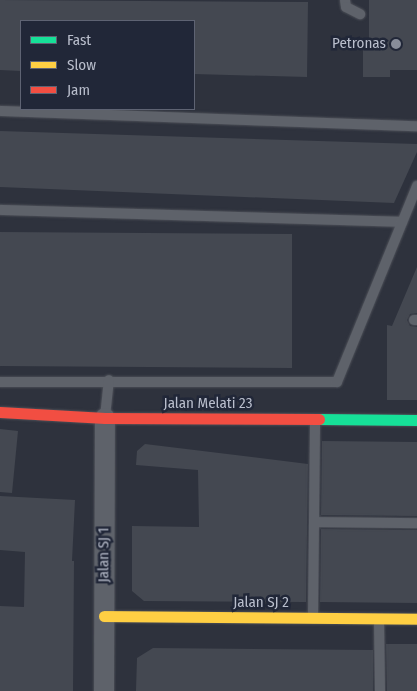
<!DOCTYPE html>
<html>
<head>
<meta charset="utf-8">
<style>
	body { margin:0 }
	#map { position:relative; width:417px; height:691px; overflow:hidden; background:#2e323d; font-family:"Fira Sans Condensed",sans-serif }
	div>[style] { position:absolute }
	.building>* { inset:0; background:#444851 }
	.roads { filter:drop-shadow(0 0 1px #4c4f57) drop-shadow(0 0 1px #4c4f57) }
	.lane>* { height:10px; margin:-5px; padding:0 5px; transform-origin:5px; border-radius:5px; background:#5e626a }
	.street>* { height:20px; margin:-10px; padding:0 10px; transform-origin:10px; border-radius:10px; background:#5e626a }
	.fast>* { height:11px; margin:-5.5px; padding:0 5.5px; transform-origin:5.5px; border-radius:5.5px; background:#16e098 }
	.slow>* { height:11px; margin:-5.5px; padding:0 5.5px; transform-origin:5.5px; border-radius:5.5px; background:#ffcf43 }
	.jam>* { height:11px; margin:-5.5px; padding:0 5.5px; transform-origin:5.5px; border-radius:5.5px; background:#f24e42 }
	.dots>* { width:14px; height:14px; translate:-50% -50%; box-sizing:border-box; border:2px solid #212738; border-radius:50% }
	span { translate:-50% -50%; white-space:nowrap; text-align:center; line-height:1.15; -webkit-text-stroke:5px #212738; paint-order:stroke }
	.poi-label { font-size:15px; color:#b9becc }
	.right { translate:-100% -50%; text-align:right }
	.street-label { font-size:15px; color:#b9becc }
	.legend { position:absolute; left:20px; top:20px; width:175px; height:90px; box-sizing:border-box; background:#212738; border:1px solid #5e6373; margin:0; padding:6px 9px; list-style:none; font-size:15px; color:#b9becc }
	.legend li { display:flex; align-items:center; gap:10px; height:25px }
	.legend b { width:25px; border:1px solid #5e6373 }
</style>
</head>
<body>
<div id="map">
	<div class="building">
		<i style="clip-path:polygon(0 0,308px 2px,307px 77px,194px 74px,194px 21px,21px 21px,21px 71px,0 70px)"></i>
		<i style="clip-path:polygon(369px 0,417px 0,417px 70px,390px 70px,390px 77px,363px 77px,363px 49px,369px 49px)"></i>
		<i style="clip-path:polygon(0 131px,417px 144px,417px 152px,394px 203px,0 187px)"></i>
		<i style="clip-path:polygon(0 232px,292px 234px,292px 368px,0 366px)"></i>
		<i style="clip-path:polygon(417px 267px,417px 313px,410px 314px,407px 320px,410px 326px,417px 327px,417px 400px,387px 400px,387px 325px,392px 326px)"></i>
		<i style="clip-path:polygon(0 429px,18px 431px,12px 493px,0 492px)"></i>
		<i style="clip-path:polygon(322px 441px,417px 442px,417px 516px,321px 515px)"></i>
		<i style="clip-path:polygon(145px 444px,308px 464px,306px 602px,144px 601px,132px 591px,132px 526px,199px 527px,198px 470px,136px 465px,137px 451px)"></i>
		<i style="clip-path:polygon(0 496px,75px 500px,72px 561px,74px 561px,73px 691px,0 691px,0 606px,24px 607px,25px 552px,0 550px)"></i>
		<i style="clip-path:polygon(321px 529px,417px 530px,417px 603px,320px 602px)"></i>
		<i style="clip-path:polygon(386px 644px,417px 644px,417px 691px,387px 691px)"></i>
		<i style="clip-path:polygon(153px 648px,373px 650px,373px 691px,136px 691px,137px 658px)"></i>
	</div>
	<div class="roads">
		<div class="lane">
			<i style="left:345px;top:0;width:7px;rotate:82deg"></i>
			<i style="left:346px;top:7px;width:16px;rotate:27deg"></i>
			<i style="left:0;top:111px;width:417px;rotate:2.1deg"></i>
			<i style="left:0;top:210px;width:402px;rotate:1.7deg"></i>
			<i style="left:414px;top:320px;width:3px"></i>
			<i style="left:0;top:382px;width:337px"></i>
			<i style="left:337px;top:382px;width:212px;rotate:-67.8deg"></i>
			<i style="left:105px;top:417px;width:37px;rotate:-84deg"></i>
			<i style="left:314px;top:522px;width:103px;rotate:0.6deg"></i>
			<i style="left:313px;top:617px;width:197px;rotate:-89.4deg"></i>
			<i style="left:379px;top:620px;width:71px;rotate:89.2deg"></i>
		</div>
		<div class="street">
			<i style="left:104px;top:691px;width:273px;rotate:-89.8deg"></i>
		</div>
		<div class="fast">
			<i style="left:319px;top:419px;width:98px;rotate:0.6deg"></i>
		</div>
		<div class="slow">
			<i style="left:104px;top:616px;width:313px;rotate:0.5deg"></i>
		</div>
		<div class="jam">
			<i style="left:0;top:412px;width:105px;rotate:3.3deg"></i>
			<i style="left:105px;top:418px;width:214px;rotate:0.3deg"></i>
		</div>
	</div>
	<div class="dots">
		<i style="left:396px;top:44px;background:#888d9a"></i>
	</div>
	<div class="poi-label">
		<span class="right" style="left:386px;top:44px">Petronas</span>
	</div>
	<div class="street-label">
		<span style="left:208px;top:404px">Jalan Melati 23</span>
		<span style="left:104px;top:555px;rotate:-90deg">Jalan SJ 1</span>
		<span style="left:261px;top:603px">Jalan SJ 2</span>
	</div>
	<ul class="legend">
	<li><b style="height:6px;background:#16e098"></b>Fast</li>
	<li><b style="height:6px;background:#ffcf43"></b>Slow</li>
	<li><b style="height:6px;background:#f24e42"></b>Jam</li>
	</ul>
</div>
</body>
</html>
